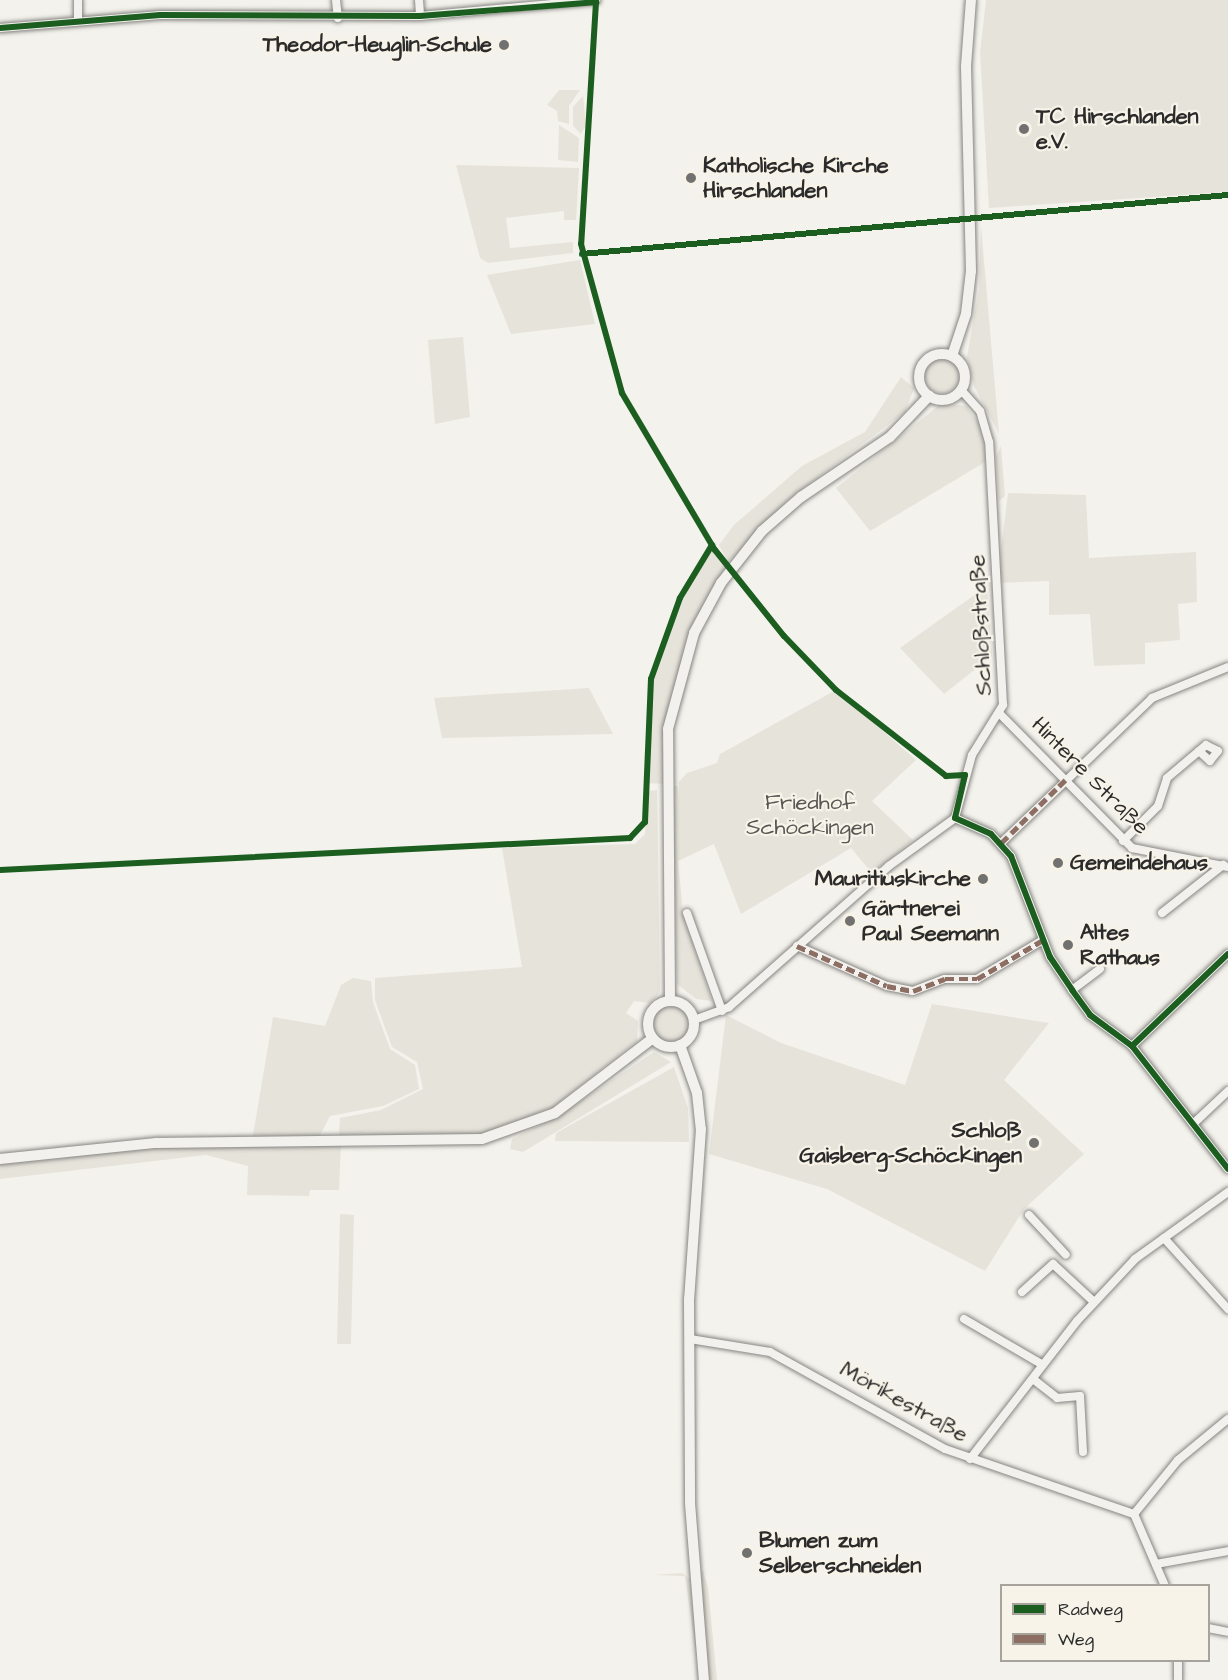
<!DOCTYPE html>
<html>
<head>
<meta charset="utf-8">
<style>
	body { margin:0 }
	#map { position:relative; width:1228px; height:1680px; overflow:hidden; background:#f4f2ec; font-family:"Architects Daughter",sans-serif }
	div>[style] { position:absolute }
	.green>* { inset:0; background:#e6e3da }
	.round { border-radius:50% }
	.roads { filter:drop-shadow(0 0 2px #858582) drop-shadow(0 0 2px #858582) }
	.street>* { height:8px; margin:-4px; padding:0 4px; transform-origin:4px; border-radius:4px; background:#f2f1ed }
	.secondary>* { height:10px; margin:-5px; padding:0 5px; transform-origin:5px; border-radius:5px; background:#f2f1ed }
	.secondary>.ring { margin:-5px; padding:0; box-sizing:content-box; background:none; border:10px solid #f2f1ed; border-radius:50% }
	.quiet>* { height:4.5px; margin-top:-2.25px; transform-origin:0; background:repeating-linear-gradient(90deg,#8d6e63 0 9px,transparent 0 13.5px) }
	.cycleway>* { height:6px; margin:-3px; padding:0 3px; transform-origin:3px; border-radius:3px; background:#1b5e20 }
	.dots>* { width:16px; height:16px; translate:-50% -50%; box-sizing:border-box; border:3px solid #f7f3e8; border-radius:50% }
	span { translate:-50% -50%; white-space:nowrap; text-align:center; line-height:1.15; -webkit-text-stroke:4.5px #f7f3e8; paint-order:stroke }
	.poi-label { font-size:22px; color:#2b2b2b; font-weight:700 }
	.right { translate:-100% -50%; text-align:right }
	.left { translate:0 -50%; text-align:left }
	.street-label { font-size:22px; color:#2b2b2b }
	.park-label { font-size:22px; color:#575653 }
	.legend { position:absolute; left:1000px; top:1584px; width:210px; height:78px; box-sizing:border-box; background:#f7f3e8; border:2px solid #a5a39c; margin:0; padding:8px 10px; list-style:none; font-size:18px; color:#2b2b2b }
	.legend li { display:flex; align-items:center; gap:12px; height:30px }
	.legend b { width:30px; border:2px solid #a5a39c }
</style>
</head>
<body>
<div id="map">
	<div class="green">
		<i style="clip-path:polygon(986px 0,1228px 0,1228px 192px,989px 208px,980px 52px)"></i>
		<i style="clip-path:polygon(559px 90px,580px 90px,569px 106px,569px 124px,558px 121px,557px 111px,547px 105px)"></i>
		<i style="clip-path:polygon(583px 96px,586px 125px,581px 134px,573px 126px,573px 107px)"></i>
		<i style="clip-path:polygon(559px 125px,579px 138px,578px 162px,558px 160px)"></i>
		<i style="clip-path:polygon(456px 165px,579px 168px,576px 220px,564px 220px,564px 211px,506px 218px,510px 248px,573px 242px,573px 253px,488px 263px,480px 258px)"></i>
		<i style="clip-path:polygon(981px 226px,999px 434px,974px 386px,967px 357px,979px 289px)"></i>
		<i style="clip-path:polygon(580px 260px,595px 324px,511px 334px,487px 275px)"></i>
		<i style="clip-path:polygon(463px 337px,470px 417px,435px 424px,428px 340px)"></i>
		<i class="round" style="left:925px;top:359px;width:34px;height:34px"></i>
		<i style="clip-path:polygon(901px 377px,914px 388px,905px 412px,789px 499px,728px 562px,719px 545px,734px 525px,802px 466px,865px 432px)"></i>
		<i style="clip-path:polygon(942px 403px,966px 406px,987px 434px,985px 462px,870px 531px,836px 488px)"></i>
		<i style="clip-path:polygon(1001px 446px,1005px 496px,999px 501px,996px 456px)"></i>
		<i style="clip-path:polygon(1008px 493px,1086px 495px,1089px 558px,1196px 552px,1197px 602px,1178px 604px,1180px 640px,1145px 643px,1145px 664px,1094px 666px,1090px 614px,1049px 615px,1049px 581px,997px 583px)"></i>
		<i style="clip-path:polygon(712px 545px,729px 571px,679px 673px,667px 784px,644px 783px,651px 679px,665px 634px)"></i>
		<i style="clip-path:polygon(987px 586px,992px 656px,944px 694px,900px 648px)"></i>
		<i style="clip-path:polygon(589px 688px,613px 734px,442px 738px,434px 698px)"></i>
		<i style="clip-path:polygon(836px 690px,916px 760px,872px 801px,913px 840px,872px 873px,851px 848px,741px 914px,714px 844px,678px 861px,683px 914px,712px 1001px,696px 999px,677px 984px,672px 786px,678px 786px,679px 802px,679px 782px,687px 773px,717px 763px,720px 754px)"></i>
		<i style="clip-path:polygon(657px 790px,660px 992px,650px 1003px,634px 1001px,626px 1013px,638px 1021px,637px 1041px,552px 1108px,483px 1134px,339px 1136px,340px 1118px,381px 1110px,423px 1089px,417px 1062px,392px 1047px,375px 1000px,375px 978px,522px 967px,502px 848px,635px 844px,645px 834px,647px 791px)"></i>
		<i style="clip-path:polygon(353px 978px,371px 981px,373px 1002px,390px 1049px,415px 1065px,419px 1089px,383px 1106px,330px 1116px,317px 1141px,341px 1142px,339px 1190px,310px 1190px,309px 1196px,247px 1195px,248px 1166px,206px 1155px,0 1179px,0 1159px,252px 1141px,273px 1017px,325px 1026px,341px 985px)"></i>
		<i style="clip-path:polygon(932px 1004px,1049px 1023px,1004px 1080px,1084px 1154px,1024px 1209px,985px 1271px,827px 1189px,709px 1154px,726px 1015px,781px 1043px,905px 1085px)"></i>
		<i class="round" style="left:653px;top:1006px;width:36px;height:36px"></i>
		<i style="clip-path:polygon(654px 1052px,671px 1062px,523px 1152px,510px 1149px,512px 1139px,560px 1115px)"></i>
		<i style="clip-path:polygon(674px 1067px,688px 1108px,689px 1142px,555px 1141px,556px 1133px)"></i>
		<i style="clip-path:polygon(340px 1214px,354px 1215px,351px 1344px,337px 1344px)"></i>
		<i style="clip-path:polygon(697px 1571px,703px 1571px,708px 1588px,717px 1680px,704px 1680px)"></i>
		<i style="clip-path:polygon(682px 1573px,690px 1579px,700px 1680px,685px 1576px,654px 1575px)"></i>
	</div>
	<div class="roads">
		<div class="street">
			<i style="left:78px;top:0;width:19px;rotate:90deg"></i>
			<i style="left:336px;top:0;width:18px;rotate:84deg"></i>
			<i style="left:419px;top:0;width:16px;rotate:86deg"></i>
			<i style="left:0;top:28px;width:161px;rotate:-4.6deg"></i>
			<i style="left:160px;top:15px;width:260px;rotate:0.2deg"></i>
			<i style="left:420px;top:16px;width:177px;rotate:-5.2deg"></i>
			<i style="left:1001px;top:715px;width:187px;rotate:45.4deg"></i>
			<i style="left:1132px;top:848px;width:98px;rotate:11.2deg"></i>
			<i style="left:955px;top:818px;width:39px;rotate:24deg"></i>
			<i style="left:991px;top:834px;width:30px;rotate:48deg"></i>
			<i style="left:1011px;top:856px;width:108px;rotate:68.9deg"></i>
			<i style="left:1050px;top:957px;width:40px;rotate:56deg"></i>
			<i style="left:1072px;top:990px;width:31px;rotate:54deg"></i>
			<i style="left:1090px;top:1015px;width:52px;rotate:36.4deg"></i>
			<i style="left:1132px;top:1046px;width:156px;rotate:52deg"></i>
			<i style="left:955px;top:818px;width:65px;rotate:-74.9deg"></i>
			<i style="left:972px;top:755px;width:59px;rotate:-58.2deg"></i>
			<i style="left:1003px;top:705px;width:263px;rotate:-93deg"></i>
			<i style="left:989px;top:442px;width:32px;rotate:-106deg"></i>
			<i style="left:980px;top:411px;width:28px;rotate:-132deg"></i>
			<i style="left:1123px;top:841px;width:49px;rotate:-45deg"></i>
			<i style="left:1158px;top:806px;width:29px;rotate:-72deg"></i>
			<i style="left:1167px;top:778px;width:51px;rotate:-40.2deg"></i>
			<i style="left:1206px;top:745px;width:13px;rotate:27deg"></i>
			<i style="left:1218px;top:751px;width:13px;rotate:129deg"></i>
			<i style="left:1210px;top:761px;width:15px;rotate:-138deg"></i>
			<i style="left:1001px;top:843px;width:209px;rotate:-43.8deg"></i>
			<i style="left:1152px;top:698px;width:82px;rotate:-22.2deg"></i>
			<i style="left:687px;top:913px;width:104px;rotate:70.3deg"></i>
			<i style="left:1162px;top:913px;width:78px;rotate:-38.2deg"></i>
			<i style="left:797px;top:946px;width:98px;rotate:24deg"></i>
			<i style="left:887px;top:986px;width:26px;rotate:11deg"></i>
			<i style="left:913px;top:991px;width:34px;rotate:-21deg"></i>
			<i style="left:945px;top:979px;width:32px"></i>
			<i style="left:977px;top:979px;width:77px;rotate:-30.6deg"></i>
			<i style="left:1072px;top:990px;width:35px;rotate:-37deg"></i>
			<i style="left:694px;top:1020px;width:37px;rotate:-20deg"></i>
			<i style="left:729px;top:1007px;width:213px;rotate:-41.4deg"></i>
			<i style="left:889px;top:866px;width:82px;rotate:-36deg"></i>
			<i style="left:1132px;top:1046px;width:133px;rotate:-43.8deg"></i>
			<i style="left:1193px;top:1124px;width:48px;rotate:-43.3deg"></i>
			<i style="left:1029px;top:1215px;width:54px;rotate:47.2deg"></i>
			<i style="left:1164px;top:1238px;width:96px;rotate:48deg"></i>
			<i style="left:1022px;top:1292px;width:42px;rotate:-42.1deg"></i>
			<i style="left:1053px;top:1264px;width:56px;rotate:42.8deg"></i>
			<i style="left:964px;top:1319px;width:91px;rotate:30.2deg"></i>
			<i style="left:690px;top:1339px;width:81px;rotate:9.2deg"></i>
			<i style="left:770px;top:1352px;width:200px;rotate:29deg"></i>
			<i style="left:945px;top:1449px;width:200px;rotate:19deg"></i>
			<i style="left:1033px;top:1379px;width:31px;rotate:38deg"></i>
			<i style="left:1057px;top:1398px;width:23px;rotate:-5deg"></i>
			<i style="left:1080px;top:1396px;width:56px;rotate:86.9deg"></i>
			<i style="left:970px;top:1459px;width:175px;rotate:-52.2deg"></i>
			<i style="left:1077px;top:1321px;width:85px;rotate:-46.9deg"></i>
			<i style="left:1135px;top:1259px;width:115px;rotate:-35.8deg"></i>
			<i style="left:1134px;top:1514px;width:70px;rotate:-50.8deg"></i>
			<i style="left:1178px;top:1460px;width:65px;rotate:-39.4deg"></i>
			<i style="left:1134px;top:1514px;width:78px;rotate:66.7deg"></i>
			<i style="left:1156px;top:1564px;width:73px;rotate:-10.2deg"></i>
			<i style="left:1208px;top:1628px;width:20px;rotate:11deg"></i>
			<i style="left:1178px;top:1680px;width:20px;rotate:-90deg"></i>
		</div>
		<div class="secondary">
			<i class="ring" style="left:919px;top:354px;width:36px;height:36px"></i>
			<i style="left:952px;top:356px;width:44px;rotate:-71.6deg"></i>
			<i style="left:966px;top:314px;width:43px;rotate:-83.4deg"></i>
			<i style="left:971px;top:271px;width:205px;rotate:-91.4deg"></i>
			<i style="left:966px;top:66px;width:66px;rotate:-85.7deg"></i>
			<i class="ring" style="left:648px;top:1001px;width:36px;height:36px"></i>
			<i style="left:670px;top:1001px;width:272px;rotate:-90.4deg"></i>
			<i style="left:668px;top:729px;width:99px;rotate:-74.8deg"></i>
			<i style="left:694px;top:633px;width:57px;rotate:-61.6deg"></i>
			<i style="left:721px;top:583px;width:66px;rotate:-51.7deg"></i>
			<i style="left:762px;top:531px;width:52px;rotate:-41.1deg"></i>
			<i style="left:801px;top:497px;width:107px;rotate:-34deg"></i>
			<i style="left:890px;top:437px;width:57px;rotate:-46.4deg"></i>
			<i style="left:680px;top:1045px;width:51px;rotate:70.5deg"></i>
			<i style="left:697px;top:1093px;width:36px;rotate:84deg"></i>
			<i style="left:701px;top:1129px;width:170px;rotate:94deg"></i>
			<i style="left:689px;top:1299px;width:204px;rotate:89.7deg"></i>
			<i style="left:690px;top:1503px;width:178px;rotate:85.5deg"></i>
			<i style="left:0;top:1159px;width:157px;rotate:-5.9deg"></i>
			<i style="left:156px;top:1143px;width:326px;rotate:-0.7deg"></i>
			<i style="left:482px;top:1139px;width:77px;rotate:-19.6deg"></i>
			<i style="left:555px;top:1113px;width:123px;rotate:-37.4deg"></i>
		</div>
	</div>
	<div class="quiet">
		<i style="left:1001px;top:843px;width:90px;rotate:-44.5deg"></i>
		<i style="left:797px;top:946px;width:98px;rotate:24deg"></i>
		<i style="left:887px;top:986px;width:26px;rotate:11deg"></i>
		<i style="left:913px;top:991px;width:34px;rotate:-21deg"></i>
		<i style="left:945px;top:979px;width:32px"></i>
		<i style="left:977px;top:979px;width:77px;rotate:-30.6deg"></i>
	</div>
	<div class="cycleway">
		<i style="left:0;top:28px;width:161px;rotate:-4.6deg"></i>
		<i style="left:160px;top:15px;width:260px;rotate:0.2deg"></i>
		<i style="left:420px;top:16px;width:177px;rotate:-4.5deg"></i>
		<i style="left:596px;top:2px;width:242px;rotate:93.5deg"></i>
		<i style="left:581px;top:244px;width:155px;rotate:74.6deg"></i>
		<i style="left:622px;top:393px;width:182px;rotate:59.4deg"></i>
		<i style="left:715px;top:550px;width:110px;rotate:51.3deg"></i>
		<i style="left:784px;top:636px;width:75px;rotate:46.1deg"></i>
		<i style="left:836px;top:690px;width:140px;rotate:38deg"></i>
		<i style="left:946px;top:776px;width:19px;rotate:-3deg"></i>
		<i style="left:965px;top:775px;width:44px;rotate:103.1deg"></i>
		<i style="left:955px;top:818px;width:39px;rotate:24deg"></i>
		<i style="left:991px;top:834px;width:30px;rotate:48deg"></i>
		<i style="left:1011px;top:856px;width:108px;rotate:68.9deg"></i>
		<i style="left:1050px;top:957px;width:40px;rotate:56deg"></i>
		<i style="left:1072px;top:990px;width:31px;rotate:54deg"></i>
		<i style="left:1090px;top:1015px;width:52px;rotate:36.4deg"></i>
		<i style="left:1132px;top:1046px;width:156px;rotate:52deg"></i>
		<i style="left:582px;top:254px;width:649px;rotate:-5.22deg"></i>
		<i style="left:0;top:870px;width:631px;rotate:-2.91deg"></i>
		<i style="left:630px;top:838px;width:22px;rotate:-47deg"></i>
		<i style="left:645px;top:822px;width:143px;rotate:-87.6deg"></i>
		<i style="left:651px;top:679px;width:86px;rotate:-70.3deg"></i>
		<i style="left:680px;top:598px;width:62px;rotate:-58.9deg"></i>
		<i style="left:1132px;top:1046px;width:133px;rotate:-43.8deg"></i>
	</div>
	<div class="dots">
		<i style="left:504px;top:45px;background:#71716f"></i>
		<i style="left:1024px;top:129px;background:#71716f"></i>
		<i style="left:691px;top:178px;background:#71716f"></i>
		<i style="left:1058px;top:863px;background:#71716f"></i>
		<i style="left:983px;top:879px;background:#71716f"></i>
		<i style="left:850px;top:921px;background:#71716f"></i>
		<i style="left:1068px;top:945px;background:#71716f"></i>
		<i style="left:1034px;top:1143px;background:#71716f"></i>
		<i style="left:747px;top:1553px;background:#71716f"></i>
	</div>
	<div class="poi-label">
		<span class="right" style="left:492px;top:45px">Theodor-Heuglin-Schule</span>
		<span class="left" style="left:1036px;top:129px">TC Hirschlanden<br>e.V.</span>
		<span class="left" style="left:703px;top:178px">Katholische Kirche<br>Hirschlanden</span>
		<span class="left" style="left:1070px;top:863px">Gemeindehaus</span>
		<span class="right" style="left:971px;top:879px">Mauritiuskirche</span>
		<span class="left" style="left:862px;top:921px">Gärtnerei<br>Paul Seemann</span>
		<span class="left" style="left:1080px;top:945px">Altes<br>Rathaus</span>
		<span class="right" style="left:1022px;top:1143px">Schloß<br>Gaisberg-Schöckingen</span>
		<span class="left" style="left:759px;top:1553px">Blumen zum<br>Selberschneiden</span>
	</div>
	<div class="street-label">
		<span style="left:981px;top:625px;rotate:-93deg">Schloßstraße</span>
		<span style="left:1090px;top:776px;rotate:45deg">Hintere Straße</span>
		<span style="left:904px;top:1402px;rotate:29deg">Mörikestraße</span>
	</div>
	<div class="park-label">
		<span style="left:810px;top:815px">Friedhof<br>Schöckingen</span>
	</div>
	<ul class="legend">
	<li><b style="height:8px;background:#1b5e20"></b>Radweg</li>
	<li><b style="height:8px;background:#8d6e63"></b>Weg</li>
	</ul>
</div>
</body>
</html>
